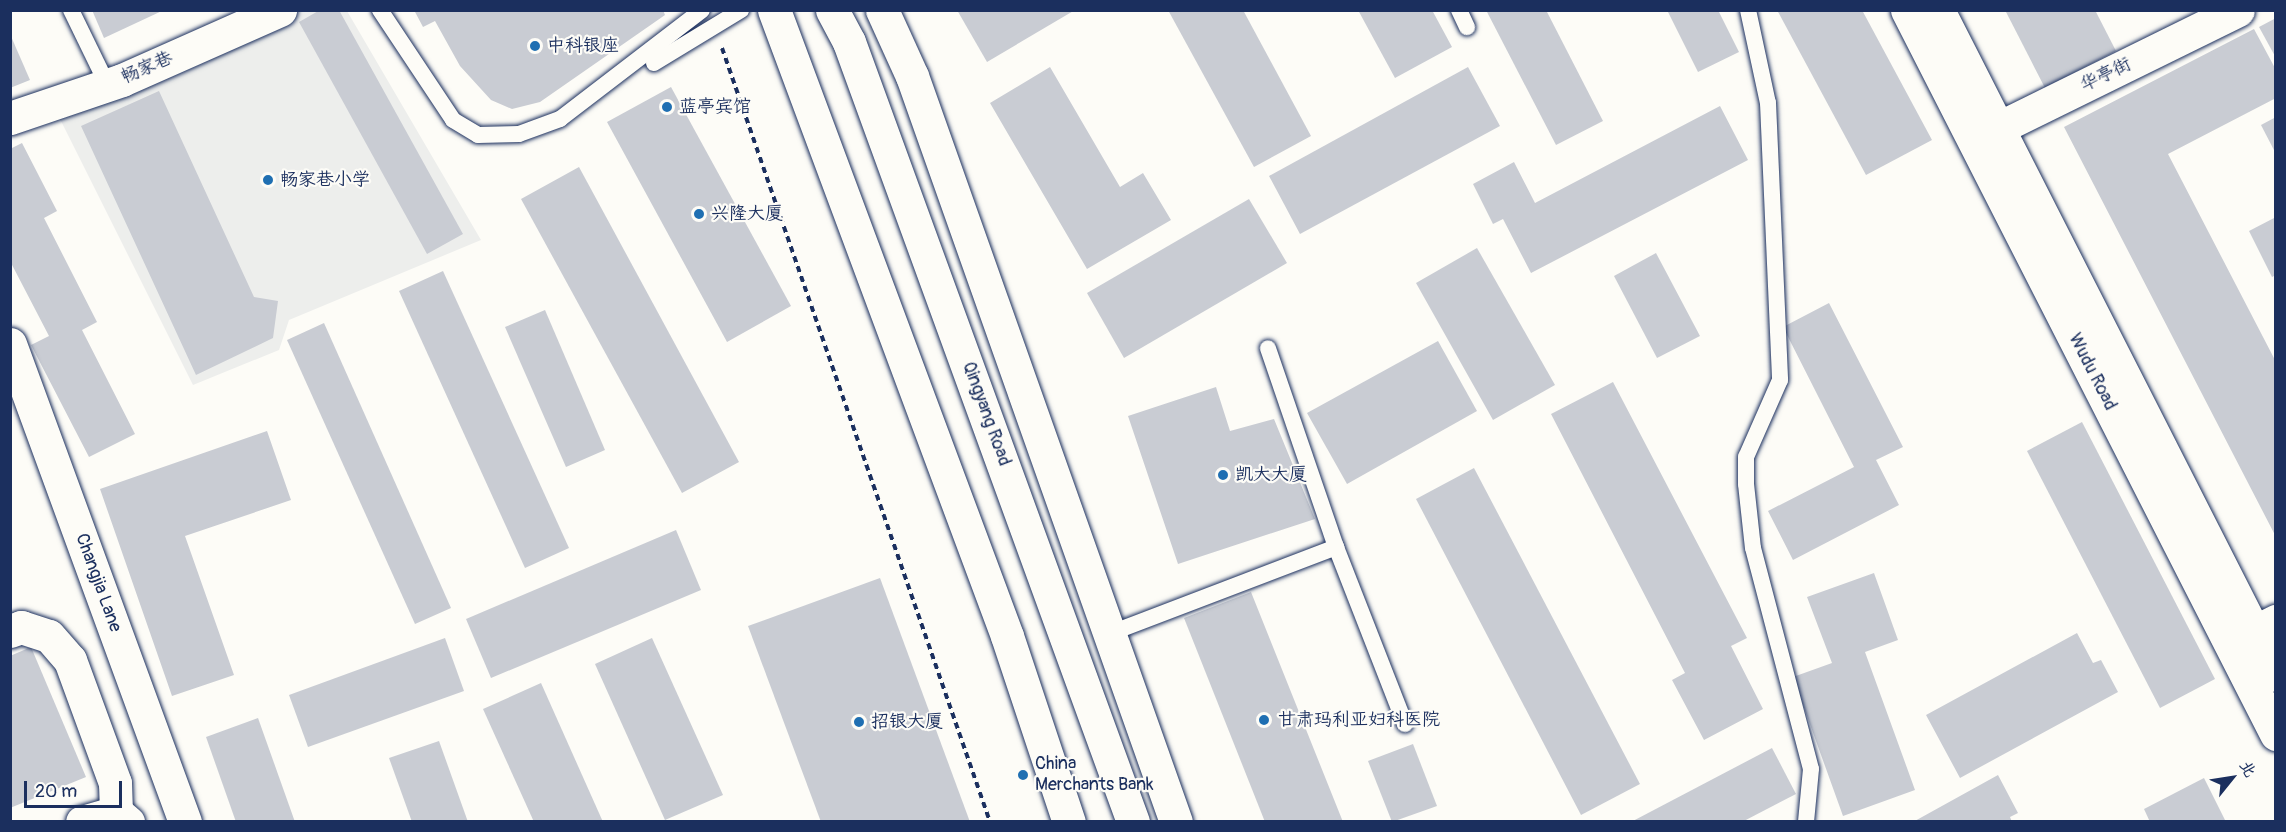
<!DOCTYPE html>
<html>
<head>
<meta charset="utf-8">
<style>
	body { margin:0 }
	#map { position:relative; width:2286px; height:832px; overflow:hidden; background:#fdfcf7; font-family:Pangolin,"LXGW WenKai TC",sans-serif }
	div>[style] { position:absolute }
	.built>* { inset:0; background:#edeeec }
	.building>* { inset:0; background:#c9ccd3 }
	.path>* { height:4px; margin-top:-2px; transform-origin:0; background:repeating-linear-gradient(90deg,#1b2f5e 0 6px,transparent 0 10.5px) }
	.roads { filter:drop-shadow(0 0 2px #1b2f5e) drop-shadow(0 0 2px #1b2f5e) }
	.service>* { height:16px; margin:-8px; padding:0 8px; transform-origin:8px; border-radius:8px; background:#fdfcf7 }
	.minor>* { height:33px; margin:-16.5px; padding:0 16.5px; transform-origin:16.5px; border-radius:16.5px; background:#fdfcf7 }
	.secondary>* { height:33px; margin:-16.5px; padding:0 16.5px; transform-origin:16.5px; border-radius:16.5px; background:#fdfcf7 }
	.primary>* { height:33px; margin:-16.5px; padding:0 16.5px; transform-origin:16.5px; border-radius:16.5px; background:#fdfcf7 }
	.dots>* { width:16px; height:16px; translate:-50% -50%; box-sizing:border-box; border:3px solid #fdfcf7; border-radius:50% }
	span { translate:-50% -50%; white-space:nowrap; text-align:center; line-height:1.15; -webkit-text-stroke:4.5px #fdfcf7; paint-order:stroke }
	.poi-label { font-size:18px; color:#1b2f5e }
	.left { translate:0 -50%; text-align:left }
	.street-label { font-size:18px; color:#1b2f5e }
	.frame { position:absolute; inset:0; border:12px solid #1b2f5e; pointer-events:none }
	.north { position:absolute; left:2202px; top:748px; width:60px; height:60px; -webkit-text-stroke:4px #fdfcf7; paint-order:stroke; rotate:60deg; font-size:16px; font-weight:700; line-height:24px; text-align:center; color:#1b2f5e }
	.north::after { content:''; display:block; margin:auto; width:21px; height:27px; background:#1b2f5e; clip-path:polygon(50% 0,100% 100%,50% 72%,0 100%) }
	.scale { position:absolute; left:24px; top:781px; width:98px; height:27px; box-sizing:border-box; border:3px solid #1b2f5e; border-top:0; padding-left:8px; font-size:18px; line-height:21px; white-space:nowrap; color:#1b2f5e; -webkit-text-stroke:4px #fdfcf7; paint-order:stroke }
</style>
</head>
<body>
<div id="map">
	<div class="built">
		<i style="clip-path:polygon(302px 11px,347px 11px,481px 240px,289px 320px,279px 350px,193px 385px,60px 119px)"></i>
	</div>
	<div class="building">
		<i style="clip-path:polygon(92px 10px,164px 10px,104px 38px)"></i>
		<i style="clip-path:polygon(320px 10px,339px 10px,463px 234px,427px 254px,299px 22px)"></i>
		<i style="clip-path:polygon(414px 10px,663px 10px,665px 15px,540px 102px,512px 109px,491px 100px,460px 66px,435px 21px,423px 27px)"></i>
		<i style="clip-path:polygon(957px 10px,1075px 10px,987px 62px)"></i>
		<i style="clip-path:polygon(1168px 10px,1243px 10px,1311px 136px,1254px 167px)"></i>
		<i style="clip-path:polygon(1358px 10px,1432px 10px,1452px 47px,1395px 78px)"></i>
		<i style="clip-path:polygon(1486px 10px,1546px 10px,1603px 121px,1556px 145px)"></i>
		<i style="clip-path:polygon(1667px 10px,1718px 10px,1739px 52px,1698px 72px)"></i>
		<i style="clip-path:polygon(1777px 10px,1862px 10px,1932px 140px,1866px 175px)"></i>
		<i style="clip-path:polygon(2005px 10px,2095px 10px,2116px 51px,2045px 88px)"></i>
		<i style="clip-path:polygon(2276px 18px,2276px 58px,2259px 27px)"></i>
		<i style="clip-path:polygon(2254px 29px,2276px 70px,2276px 98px,2168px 154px,2276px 362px,2276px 537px,2064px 127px)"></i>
		<i style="clip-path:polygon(10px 34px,30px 80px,10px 88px)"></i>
		<i style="clip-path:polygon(1050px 67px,1120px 187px,1143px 173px,1171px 220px,1087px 269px,990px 103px)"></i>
		<i style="clip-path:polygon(1468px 67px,1500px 126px,1300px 234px,1269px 176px)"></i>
		<i style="clip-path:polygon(671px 87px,791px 306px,727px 342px,607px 122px)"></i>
		<i style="clip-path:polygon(159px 91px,254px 297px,278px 301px,273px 338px,196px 375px,81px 126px)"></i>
		<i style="clip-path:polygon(1720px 106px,1748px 160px,1531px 273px,1503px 219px,1493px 224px,1473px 184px,1514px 162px,1535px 203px)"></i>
		<i style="clip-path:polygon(2276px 117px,2276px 154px,2261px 125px)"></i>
		<i style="clip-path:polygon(22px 143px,57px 211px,44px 218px,97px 322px,82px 330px,135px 434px,89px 457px,31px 345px,49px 336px,10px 261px,10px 149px)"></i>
		<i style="clip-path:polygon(579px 167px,739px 462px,682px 493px,521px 199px)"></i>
		<i style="clip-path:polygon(1249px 199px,1287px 263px,1124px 358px,1087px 293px)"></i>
		<i style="clip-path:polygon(2276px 217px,2276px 275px,2272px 277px,2249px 231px)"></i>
		<i style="clip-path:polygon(1477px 248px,1555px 385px,1493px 420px,1416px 283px)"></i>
		<i style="clip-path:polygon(1656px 253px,1700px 336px,1657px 358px,1614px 276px)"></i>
		<i style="clip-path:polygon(443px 271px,569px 548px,525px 568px,399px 291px)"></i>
		<i style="clip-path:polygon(1829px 303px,1903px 447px,1876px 460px,1899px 505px,1793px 560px,1768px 511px,1854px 467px,1783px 327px)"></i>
		<i style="clip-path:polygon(545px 310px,605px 450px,566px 467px,505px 327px)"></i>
		<i style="clip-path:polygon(324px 323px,451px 608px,415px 624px,287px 340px)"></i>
		<i style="clip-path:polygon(1438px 341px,1477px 411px,1347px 484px,1307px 413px)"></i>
		<i style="clip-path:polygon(1613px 382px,1747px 638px,1731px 646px,1763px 709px,1704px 740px,1672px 680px,1685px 673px,1551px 414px)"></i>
		<i style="clip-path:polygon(1216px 387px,1230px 431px,1274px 419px,1315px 519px,1178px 564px,1128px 416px)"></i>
		<i style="clip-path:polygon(2082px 422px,2215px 679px,2160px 708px,2027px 451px)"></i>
		<i style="clip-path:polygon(267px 431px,291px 500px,185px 536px,234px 675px,172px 696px,100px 489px)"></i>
		<i style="clip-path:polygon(1474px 468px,1640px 784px,1581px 815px,1416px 499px)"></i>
		<i style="clip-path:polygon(676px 530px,701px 590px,491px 678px,466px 619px)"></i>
		<i style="clip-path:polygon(1874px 573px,1898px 640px,1865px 652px,1915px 790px,1843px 816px,1793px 677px,1832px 663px,1807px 597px)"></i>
		<i style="clip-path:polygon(880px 578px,970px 822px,821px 822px,748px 626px)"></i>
		<i style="clip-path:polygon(1251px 592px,1343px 822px,1265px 822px,1184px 618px)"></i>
		<i style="clip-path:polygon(2077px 633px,2093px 663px,2101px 660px,2118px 692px,1960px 778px,1926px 715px)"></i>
		<i style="clip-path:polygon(445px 638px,464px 691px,308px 747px,289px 695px)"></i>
		<i style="clip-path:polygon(652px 638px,723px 795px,665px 820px,595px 664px)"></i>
		<i style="clip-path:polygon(31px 647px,86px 777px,10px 808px,10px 656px)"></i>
		<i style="clip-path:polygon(541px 683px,603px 822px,534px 822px,483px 709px)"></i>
		<i style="clip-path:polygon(258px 718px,295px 822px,236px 822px,206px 737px)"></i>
		<i style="clip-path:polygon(439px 741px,468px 822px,412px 822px,389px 758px)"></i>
		<i style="clip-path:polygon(1413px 744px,1437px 806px,1392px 822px,1368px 761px)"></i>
		<i style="clip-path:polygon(1772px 748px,1796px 794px,1742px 822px,1631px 822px)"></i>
		<i style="clip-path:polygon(1998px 775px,2018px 813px,2010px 817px,2012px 822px,1913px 822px)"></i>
		<i style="clip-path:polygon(2204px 778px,2226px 822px,2150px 822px,2144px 809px)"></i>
	</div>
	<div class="path">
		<i style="left:722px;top:48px;width:819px;rotate:70.9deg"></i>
	</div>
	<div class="roads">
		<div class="service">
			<i style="left:71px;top:10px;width:82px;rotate:64.1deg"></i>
			<i style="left:380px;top:10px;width:132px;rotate:56.4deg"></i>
			<i style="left:453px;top:120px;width:29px;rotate:31deg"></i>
			<i style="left:478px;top:135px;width:41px;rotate:-1.4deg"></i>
			<i style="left:519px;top:134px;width:44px;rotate:-20.1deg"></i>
			<i style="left:560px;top:119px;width:179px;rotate:-37.5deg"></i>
			<i style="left:1459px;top:10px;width:19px;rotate:65deg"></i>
			<i style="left:1748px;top:10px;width:95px;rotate:77.9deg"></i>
			<i style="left:1768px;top:103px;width:277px;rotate:87.5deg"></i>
			<i style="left:1780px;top:380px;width:84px;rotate:113.8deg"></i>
			<i style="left:1746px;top:457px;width:27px;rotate:90deg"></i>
			<i style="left:1746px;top:484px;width:64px;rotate:83.8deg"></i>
			<i style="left:1753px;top:548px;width:228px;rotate:75.3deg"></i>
			<i style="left:1811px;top:769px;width:53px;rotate:95.4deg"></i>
			<i style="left:654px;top:63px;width:102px;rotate:-31.3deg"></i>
			<i style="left:1336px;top:547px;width:190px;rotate:68.7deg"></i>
			<i style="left:1111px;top:633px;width:241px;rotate:-20.9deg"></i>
			<i style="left:1336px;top:547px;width:210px;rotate:-108.9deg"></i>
		</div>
		<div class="minor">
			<i style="left:882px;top:10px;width:72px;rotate:65.6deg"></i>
			<i style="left:912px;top:76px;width:791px;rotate:70.51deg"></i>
			<i style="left:10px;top:118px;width:118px;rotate:-18.7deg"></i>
			<i style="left:122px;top:80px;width:173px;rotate:-23.9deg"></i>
			<i style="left:1974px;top:140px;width:294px;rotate:-26.2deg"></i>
			<i style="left:10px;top:344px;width:509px;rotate:69.89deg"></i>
			<i style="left:10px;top:631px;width:12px;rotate:-20deg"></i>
			<i style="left:21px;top:627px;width:29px;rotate:18deg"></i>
			<i style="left:49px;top:636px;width:32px;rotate:49deg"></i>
			<i style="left:70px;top:660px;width:131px;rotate:69.9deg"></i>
			<i style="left:115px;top:783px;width:29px;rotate:88deg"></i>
			<i style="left:2254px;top:632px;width:25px;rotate:-27deg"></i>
			<i style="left:82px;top:822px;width:35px;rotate:-16deg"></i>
			<i style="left:116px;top:812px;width:16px;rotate:40deg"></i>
		</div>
		<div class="secondary">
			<i style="left:1907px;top:10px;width:813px;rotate:62.99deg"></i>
			<i style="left:1938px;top:10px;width:746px;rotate:63.06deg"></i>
		</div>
		<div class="primary">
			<i style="left:774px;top:10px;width:668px;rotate:69.58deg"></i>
			<i style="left:1007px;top:636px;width:196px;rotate:71.6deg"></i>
			<i style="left:832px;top:10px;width:36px;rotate:62deg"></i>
			<i style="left:849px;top:42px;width:830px;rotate:69.99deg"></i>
		</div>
	</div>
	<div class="dots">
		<i style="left:535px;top:46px;background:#1f6fb2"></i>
		<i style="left:667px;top:107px;background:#1f6fb2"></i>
		<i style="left:268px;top:180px;background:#1f6fb2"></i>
		<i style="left:699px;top:214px;background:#1f6fb2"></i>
		<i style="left:1223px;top:475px;background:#1f6fb2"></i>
		<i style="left:1264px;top:720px;background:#1f6fb2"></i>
		<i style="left:859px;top:722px;background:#1f6fb2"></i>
		<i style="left:1023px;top:775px;background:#1f6fb2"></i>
	</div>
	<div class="poi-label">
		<span class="left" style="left:547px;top:46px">中科银座</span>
		<span class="left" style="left:679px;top:107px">蓝亭宾馆</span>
		<span class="left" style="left:280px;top:180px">畅家巷小学</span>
		<span class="left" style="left:711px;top:214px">兴隆大厦</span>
		<span class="left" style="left:1235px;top:475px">凯大大厦</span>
		<span class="left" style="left:1278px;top:720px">甘肃玛利亚妇科医院</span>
		<span class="left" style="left:871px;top:722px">招银大厦</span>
		<span class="left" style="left:1035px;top:775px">China<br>Merchants Bank</span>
	</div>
	<div class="street-label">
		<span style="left:147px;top:68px;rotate:-23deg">畅家巷</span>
		<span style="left:2106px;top:75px;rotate:-26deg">华亭街</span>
		<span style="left:2092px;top:372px;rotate:63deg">Wudu Road</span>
		<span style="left:986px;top:414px;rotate:70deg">Qingyang Road</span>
		<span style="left:98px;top:583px;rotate:70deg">Changjia Lane</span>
	</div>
	<div class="frame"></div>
	<div class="north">北</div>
	<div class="scale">20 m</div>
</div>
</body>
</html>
